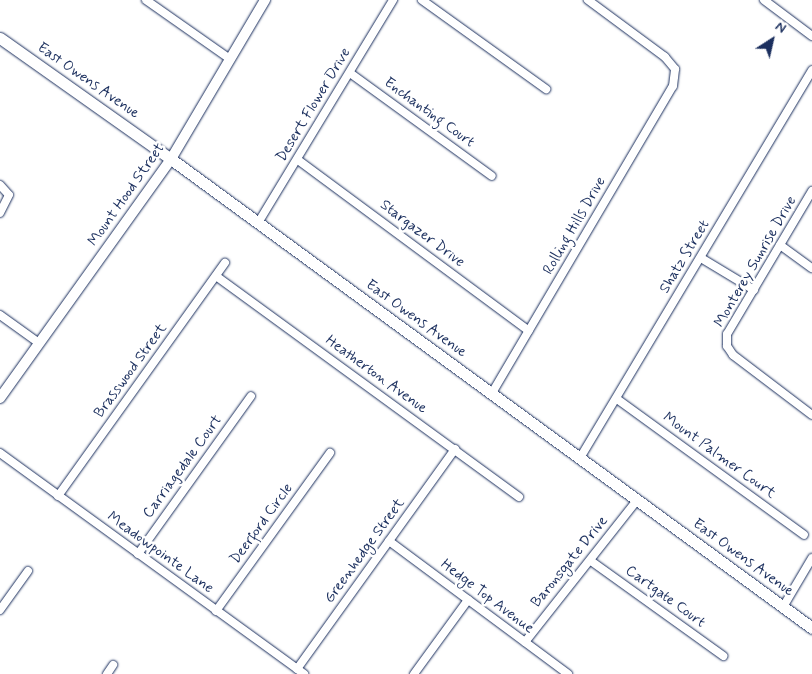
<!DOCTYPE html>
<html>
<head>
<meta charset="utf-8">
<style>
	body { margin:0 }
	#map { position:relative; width:812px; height:674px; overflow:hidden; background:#fff; font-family:Mynerve,sans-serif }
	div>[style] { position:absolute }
	.roads { filter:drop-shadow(0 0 1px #1b2f5e) drop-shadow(0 0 1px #1b2f5e) }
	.minor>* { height:8px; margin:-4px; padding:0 4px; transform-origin:4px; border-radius:4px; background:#fff }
	.tertiary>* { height:10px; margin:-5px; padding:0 5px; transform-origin:5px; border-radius:5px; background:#fff }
	.secondary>* { height:11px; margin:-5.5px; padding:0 5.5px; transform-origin:5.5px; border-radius:5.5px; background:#fff }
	span { translate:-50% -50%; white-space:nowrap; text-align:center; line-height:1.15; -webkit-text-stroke:5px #fff; paint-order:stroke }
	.street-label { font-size:15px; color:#1b2f5e }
	.north { position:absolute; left:747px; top:15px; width:50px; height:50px; -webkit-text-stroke:4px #fff; paint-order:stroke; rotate:35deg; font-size:14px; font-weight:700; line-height:20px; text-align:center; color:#1b2f5e }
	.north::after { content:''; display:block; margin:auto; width:18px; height:22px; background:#1b2f5e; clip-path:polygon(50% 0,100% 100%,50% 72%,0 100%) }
</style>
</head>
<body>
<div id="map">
	<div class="roads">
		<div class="minor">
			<i style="left:146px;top:0;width:103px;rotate:35.1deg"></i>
			<i style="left:422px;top:0;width:153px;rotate:35.7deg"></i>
			<i style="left:764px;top:0;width:60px;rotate:36.9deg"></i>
			<i style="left:350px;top:73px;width:175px;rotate:36deg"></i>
			<i style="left:298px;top:160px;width:287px;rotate:36.5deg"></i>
			<i style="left:0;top:185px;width:13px;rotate:48deg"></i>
			<i style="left:9px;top:195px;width:20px;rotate:117deg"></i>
			<i style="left:812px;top:191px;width:166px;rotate:120.7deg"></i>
			<i style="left:727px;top:334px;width:12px;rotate:90deg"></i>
			<i style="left:727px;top:346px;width:11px;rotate:56deg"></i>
			<i style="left:733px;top:355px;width:99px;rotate:37.2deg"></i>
			<i style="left:258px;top:223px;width:261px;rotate:-58.8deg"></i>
			<i style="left:780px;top:245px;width:39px;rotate:36deg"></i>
			<i style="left:701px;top:258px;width:62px;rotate:31.1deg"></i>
			<i style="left:216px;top:276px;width:375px;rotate:36.1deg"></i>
			<i style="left:0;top:315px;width:48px;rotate:35.7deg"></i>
			<i style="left:492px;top:393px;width:356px;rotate:-59.5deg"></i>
			<i style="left:673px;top:86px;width:17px;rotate:-83deg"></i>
			<i style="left:675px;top:69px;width:16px;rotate:-130deg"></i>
			<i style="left:665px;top:57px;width:96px;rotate:-143.5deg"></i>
			<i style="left:617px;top:399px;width:231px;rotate:36deg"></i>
			<i style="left:0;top:453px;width:376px;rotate:36deg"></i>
			<i style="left:580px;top:458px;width:452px;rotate:-59.1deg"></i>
			<i style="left:58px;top:496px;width:287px;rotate:-54.4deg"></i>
			<i style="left:389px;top:541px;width:223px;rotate:36.6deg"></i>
			<i style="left:138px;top:554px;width:194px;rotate:-54.4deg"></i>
			<i style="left:591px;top:561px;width:163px;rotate:35.7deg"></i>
			<i style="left:783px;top:607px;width:57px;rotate:-59.4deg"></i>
			<i style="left:0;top:610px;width:48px;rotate:-54.3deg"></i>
			<i style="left:216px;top:611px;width:195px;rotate:-54.2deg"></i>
			<i style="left:525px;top:642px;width:181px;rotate:-51.7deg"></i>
			<i style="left:297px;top:669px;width:271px;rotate:-54.3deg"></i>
			<i style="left:107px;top:674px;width:11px;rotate:-56deg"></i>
			<i style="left:414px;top:674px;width:92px;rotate:-53.9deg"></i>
		</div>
		<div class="tertiary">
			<i style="left:0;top:398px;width:294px;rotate:-54.4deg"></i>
			<i style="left:171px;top:159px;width:185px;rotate:-59.4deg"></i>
		</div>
		<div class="secondary">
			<i style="left:0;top:38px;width:209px;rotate:35.3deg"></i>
			<i style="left:171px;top:159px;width:794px;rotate:36.19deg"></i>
		</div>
	</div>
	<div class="street-label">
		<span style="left:88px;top:81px;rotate:35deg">East Owens Avenue</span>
		<span style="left:314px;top:105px;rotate:-59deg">Desert Flower Drive</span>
		<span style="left:429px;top:113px;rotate:36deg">Enchanting Court</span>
		<span style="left:127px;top:195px;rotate:-55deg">Mount Hood Street</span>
		<span style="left:575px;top:226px;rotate:-60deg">Rolling Hills Drive</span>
		<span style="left:422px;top:234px;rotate:37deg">Stargazer Drive</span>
		<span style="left:685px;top:257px;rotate:-59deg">Shatz Street</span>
		<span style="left:756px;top:262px;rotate:-60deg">Monterey Sunrise Drive</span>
		<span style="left:416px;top:319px;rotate:36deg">East Owens Avenue</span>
		<span style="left:131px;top:371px;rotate:-54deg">Brasswood Street</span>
		<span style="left:376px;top:375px;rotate:36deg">Heatherton Avenue</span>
		<span style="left:719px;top:456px;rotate:36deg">Mount Palmer Court</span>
		<span style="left:183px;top:467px;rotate:-54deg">Carriagedale Court</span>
		<span style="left:262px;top:524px;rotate:-54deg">Deerford Circle</span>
		<span style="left:365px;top:551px;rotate:-54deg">Greenhedge Street</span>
		<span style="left:160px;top:553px;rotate:36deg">Meadowpointe Lane</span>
		<span style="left:743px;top:558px;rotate:36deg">East Owens Avenue</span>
		<span style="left:570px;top:562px;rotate:-51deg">Baronsgate Drive</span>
		<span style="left:487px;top:597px;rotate:37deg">Hedge Top Avenue</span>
		<span style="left:665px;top:597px;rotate:36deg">Cartgate Court</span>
	</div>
	<div class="north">N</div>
</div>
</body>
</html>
